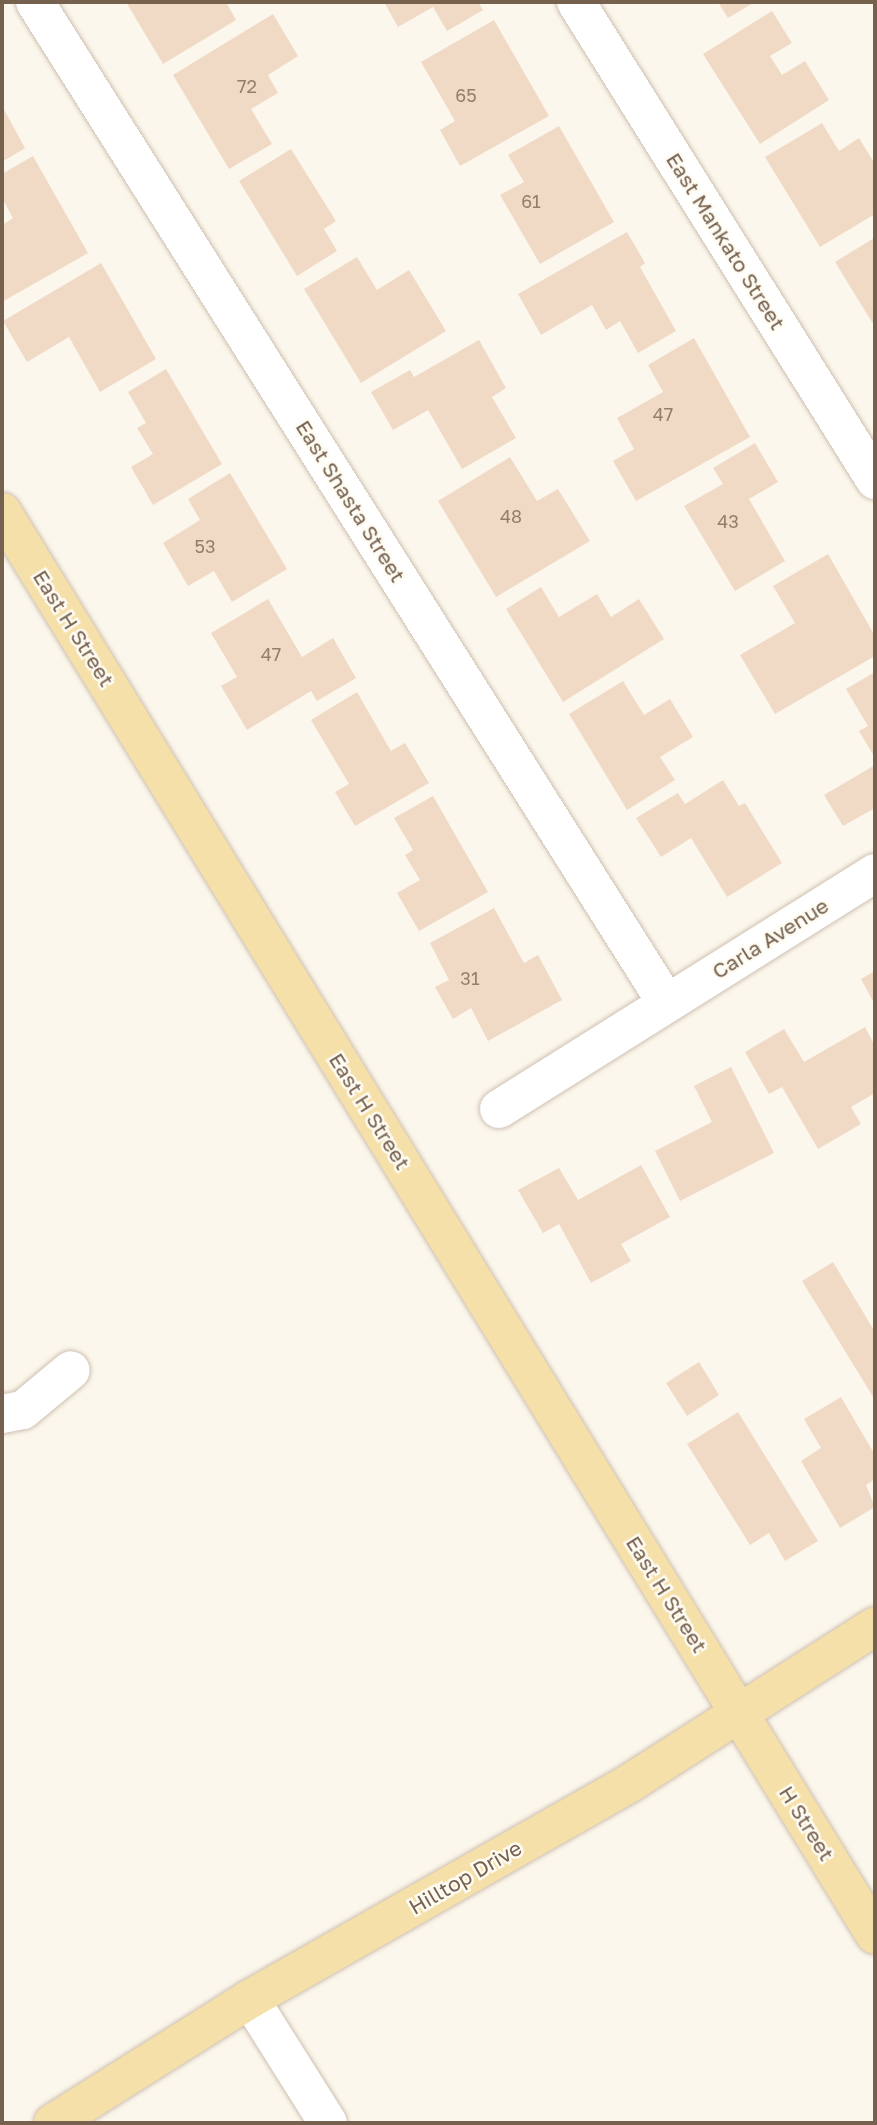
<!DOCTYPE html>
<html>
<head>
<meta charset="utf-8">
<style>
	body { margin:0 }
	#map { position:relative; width:877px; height:2125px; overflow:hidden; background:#fcf7ec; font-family:"Golos Text",sans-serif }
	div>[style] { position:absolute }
	.building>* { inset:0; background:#f0dac5 }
	.roads { filter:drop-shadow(0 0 2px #cec0b1) drop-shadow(0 0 2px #cec0b1) }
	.minor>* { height:38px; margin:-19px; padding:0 19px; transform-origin:19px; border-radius:19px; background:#fff }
	.major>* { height:38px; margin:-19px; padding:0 19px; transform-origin:19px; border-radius:19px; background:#f6e0a9 }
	span { translate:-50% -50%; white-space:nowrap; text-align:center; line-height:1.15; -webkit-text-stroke:5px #fefbf2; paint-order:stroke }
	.number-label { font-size:18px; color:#947f6c }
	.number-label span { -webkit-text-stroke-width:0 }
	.street-label { font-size:21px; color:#76614f }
	.frame { position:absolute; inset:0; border:4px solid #76614f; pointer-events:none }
</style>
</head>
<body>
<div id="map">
	<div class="building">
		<i style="clip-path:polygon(126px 2px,226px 2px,236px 20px,163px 64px)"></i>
		<i style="clip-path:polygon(384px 2px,478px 2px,483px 10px,447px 31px,433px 7px,398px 27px)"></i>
		<i style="clip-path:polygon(718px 2px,755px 2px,728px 18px)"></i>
		<i style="clip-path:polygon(772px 11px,792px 43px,770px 56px,782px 75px,805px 61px,829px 100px,760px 144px,703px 54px)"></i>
		<i style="clip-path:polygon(273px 14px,298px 56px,268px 75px,278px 93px,251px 109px,272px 144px,229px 169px,173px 75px)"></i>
		<i style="clip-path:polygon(494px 20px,549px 116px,460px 166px,440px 130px,455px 121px,421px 62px)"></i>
		<i style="clip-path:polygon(2px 106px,25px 148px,2px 162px)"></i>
		<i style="clip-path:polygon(822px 123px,839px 151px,859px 138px,875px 164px,875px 214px,820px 247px,765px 157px)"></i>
		<i style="clip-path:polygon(559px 126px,614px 222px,540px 264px,500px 195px,524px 182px,508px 155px)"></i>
		<i style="clip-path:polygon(291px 149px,336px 221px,324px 229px,337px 251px,297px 276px,239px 181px)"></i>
		<i style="clip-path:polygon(33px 156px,88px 253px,2px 302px,2px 225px,13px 218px,2px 198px,2px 174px)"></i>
		<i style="clip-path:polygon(627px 232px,645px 263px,640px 267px,676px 331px,638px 353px,620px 321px,606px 330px,592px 305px,541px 335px,518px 294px)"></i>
		<i style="clip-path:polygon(874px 238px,875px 240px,875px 327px,835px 262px)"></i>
		<i style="clip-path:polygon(357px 257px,377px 290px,409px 270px,446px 331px,361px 383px,304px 289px)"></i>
		<i style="clip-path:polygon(101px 263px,156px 359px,100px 392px,69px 337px,27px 362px,3px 321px)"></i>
		<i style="clip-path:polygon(694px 338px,750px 437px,636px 501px,613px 461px,634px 449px,617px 418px,663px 392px,648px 365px)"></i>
		<i style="clip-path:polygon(479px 340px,506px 388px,492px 397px,516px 438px,462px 469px,428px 410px,393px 430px,371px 392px,410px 370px,414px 377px)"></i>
		<i style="clip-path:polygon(166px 369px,222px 464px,153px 505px,131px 467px,153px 454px,137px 428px,146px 423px,128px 392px)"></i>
		<i style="clip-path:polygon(755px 443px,778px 482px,749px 499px,785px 561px,735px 591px,684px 506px,723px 484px,713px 468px)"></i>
		<i style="clip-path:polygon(510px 457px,537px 501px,558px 489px,590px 541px,496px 597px,438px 501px)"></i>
		<i style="clip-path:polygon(230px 473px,287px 569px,232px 602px,214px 571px,188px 586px,163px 543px,200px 520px,188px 499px)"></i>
		<i style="clip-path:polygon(828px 554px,875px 636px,875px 656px,775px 714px,740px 655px,795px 623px,773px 586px)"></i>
		<i style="clip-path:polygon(541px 587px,559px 617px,597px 594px,611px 617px,639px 599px,664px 639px,563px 702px,506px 609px)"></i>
		<i style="clip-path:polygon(268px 599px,302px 657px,333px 638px,356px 678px,317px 701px,311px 691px,247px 730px,221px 686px,237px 677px,211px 633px)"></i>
		<i style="clip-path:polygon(875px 672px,875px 758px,859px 731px,868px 726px,846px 689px)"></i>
		<i style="clip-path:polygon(623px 681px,644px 715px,670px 699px,693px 737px,660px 757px,675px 780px,627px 810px,569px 714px)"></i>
		<i style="clip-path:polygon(357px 692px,391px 751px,405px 743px,429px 783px,355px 826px,335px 792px,349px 784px,311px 720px)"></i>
		<i style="clip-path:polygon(875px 765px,875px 808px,843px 826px,824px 795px)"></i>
		<i style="clip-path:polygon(723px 780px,739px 806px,745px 803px,782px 863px,727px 897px,691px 838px,661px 857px,636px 818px,678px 793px,685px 804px)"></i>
		<i style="clip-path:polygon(433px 796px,488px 892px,419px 931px,397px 893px,420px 880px,405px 855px,413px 850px,394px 818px)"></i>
		<i style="clip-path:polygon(494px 908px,524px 963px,538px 955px,562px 1000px,488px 1041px,471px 1008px,453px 1019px,435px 987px,449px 980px,430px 943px)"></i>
		<i style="clip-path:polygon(875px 971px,875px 1005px,861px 979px)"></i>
		<i style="clip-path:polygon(865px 1027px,875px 1046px,875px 1093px,851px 1107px,861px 1124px,818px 1149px,782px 1087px,769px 1094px,745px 1052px,784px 1029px,804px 1062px)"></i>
		<i style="clip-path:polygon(731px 1067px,774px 1153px,680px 1201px,655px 1151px,712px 1122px,694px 1086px)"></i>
		<i style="clip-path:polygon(641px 1165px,670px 1217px,621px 1244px,631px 1261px,591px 1283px,559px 1224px,543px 1233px,518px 1190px,559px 1168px,578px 1200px)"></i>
		<i style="clip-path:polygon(833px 1262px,875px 1332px,875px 1400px,802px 1281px)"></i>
		<i style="clip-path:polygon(699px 1362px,719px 1395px,687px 1416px,666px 1383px)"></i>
		<i style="clip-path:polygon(841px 1397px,875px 1455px,875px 1479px,866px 1485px,875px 1507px,840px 1528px,801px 1461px,821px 1448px,804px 1419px)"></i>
		<i style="clip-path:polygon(738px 1412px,818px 1541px,785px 1561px,769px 1533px,750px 1545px,687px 1444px)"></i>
	</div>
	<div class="roads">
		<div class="minor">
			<i style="left:35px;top:2px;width:1182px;rotate:57.75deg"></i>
			<i style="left:576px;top:2px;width:564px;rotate:57.97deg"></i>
			<i style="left:499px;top:1109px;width:444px;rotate:-32.1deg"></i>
			<i style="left:2px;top:1414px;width:21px;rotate:-11deg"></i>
			<i style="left:23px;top:1410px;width:62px;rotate:-39.8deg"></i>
			<i style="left:250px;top:1999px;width:146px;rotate:57.8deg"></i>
		</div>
		<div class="major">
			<i style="left:2px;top:512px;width:1669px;rotate:58.47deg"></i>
			<i style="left:53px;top:2123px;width:233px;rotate:-32.2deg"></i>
			<i style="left:250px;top:1999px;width:441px;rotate:-29.6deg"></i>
			<i style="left:633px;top:1781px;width:287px;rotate:-32.6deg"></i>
		</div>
	</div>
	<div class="number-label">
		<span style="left:247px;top:86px">72</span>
		<span style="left:466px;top:95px">65</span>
		<span style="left:531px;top:201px">61</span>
		<span style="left:663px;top:414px">47</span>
		<span style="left:511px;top:516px">48</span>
		<span style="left:728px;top:521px">43</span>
		<span style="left:205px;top:546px">53</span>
		<span style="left:271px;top:654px">47</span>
		<span style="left:470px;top:978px">31</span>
	</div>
	<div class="street-label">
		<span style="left:726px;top:241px;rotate:58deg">East Mankato Street</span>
		<span style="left:351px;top:501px;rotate:58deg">East Shasta Street</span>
		<span style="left:74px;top:628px;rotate:58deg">East H Street</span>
		<span style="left:770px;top:938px;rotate:-32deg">Carla Avenue</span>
		<span style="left:370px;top:1111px;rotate:58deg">East H Street</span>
		<span style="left:667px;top:1594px;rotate:58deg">East H Street</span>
		<span style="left:807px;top:1823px;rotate:58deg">H Street</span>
		<span style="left:465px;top:1877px;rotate:-30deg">Hilltop Drive</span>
	</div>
	<div class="frame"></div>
</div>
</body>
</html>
